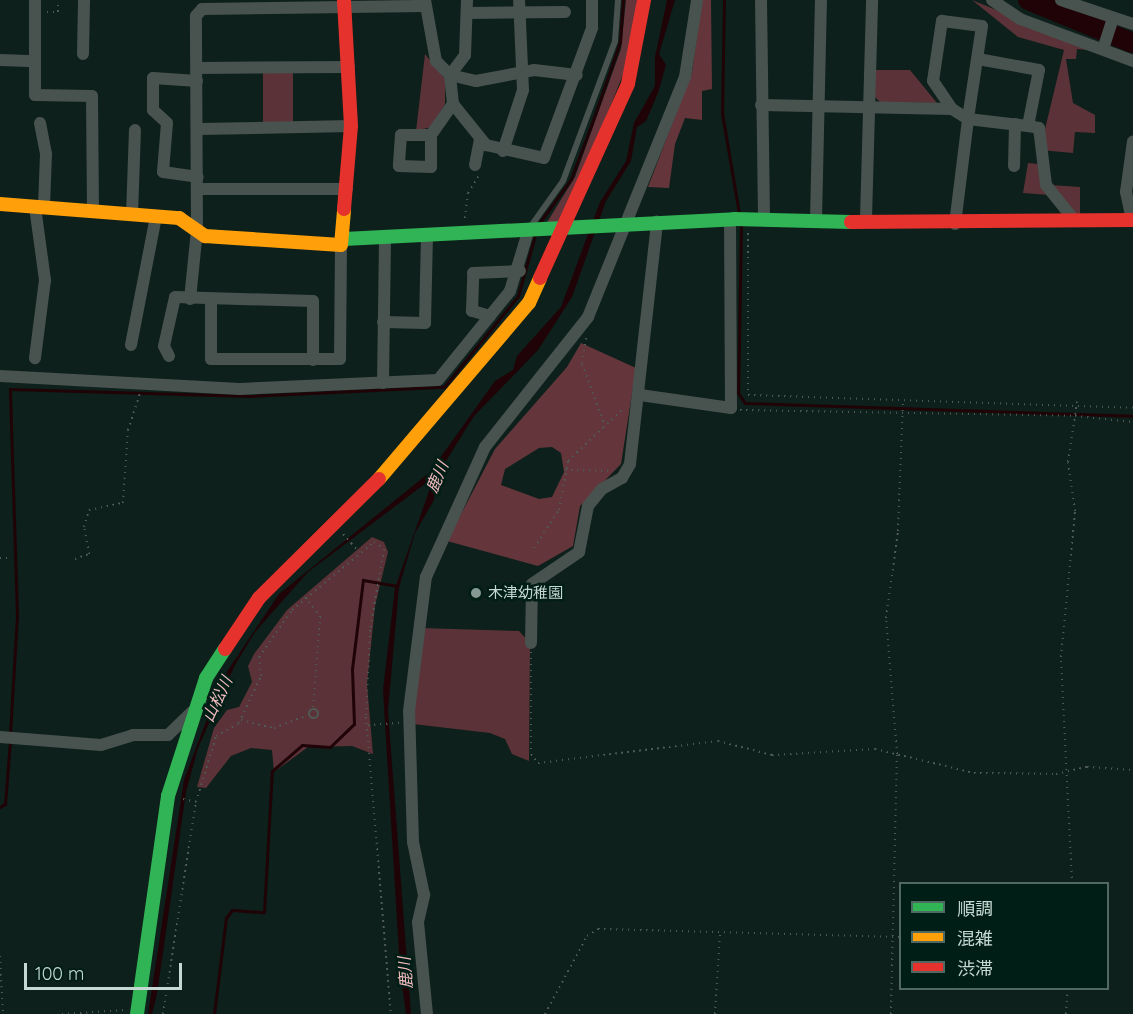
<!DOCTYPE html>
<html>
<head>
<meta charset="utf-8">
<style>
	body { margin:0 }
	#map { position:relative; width:1133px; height:1014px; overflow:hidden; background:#0d201b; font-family:Quicksand,"Noto Sans JP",sans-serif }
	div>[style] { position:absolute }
	.green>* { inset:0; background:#5b3237 }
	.forest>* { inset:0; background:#64363b }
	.water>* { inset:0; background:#1f0307 }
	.stream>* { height:3px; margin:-1.5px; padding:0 1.5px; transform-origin:1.5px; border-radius:1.5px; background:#1f0307 }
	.river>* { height:20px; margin:-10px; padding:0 10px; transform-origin:10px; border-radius:10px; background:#1f0307 }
	.path>* { height:2px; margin-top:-1px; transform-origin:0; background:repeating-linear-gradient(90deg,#4f5a56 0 1.5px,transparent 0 6px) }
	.path>.ring { margin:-1px; padding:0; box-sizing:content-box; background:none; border:2px solid #4f5a56; border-radius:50% }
	.lane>* { height:6px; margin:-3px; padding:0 3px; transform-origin:3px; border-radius:3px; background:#48524f }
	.street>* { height:12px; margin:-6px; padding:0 6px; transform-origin:6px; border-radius:6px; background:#48524f }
	.fast>* { height:14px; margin:-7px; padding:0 7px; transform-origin:7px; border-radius:7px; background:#30b455 }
	.slow>* { height:14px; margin:-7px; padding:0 7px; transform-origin:7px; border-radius:7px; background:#ff9f0a }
	.jam>* { height:14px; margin:-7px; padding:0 7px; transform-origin:7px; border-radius:7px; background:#e5322d }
	.dots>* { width:16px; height:16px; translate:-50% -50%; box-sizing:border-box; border:3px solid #001e16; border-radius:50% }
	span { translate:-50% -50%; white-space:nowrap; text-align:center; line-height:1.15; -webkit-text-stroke:5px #001e16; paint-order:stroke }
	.poi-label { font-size:15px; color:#c6d8d2 }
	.left { translate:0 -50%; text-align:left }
	.water-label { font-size:16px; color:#f5bcc0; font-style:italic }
	.legend { position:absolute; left:899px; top:882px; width:210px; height:108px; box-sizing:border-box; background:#001e16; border:2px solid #4f6861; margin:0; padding:8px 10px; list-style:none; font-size:18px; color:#c6d8d2 }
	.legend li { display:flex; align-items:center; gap:12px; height:30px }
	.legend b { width:30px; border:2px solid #4f6861 }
	.scale { position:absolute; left:24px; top:963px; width:158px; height:27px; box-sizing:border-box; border:3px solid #c6d8d2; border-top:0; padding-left:8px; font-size:18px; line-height:21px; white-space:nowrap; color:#c6d8d2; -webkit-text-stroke:4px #001e16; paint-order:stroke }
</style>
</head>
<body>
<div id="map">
	<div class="green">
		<i style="clip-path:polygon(972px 0,1097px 51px,1077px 49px,1076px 59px,1066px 59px,1073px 103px,1095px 115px,1095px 133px,1075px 132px,1073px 153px,1040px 150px,1064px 50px,1018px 37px)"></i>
		<i style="clip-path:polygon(425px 54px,445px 79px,445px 104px,431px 127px,416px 131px)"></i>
		<i style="clip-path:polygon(874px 70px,910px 70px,937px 103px,880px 102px,874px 96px)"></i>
		<i style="clip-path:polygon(263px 73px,293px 73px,293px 122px,263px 123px)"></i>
		<i style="clip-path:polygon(1028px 163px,1038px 164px,1050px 195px,1023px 193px)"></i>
		<i style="clip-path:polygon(1050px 185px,1080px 187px,1080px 215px,1074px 216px)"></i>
		<i style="clip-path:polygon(372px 537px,384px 542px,388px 552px,375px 606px,367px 684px,373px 754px,352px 746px,308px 747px,274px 772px,272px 750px,251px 748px,231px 756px,206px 788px,197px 787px,214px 728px,227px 710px,239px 707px,252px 682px,248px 666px,254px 654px,287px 610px)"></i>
		<i style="clip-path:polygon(421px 628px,519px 631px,530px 643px,529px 761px,512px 754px,505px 739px,490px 733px,413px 724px)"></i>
	</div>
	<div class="forest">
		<i style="clip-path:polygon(626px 0,637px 0,629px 60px,564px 220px,546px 224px,575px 177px,621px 49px)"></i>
		<i style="clip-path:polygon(702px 0,711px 0,712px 89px,702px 91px,702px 120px,685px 118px,675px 144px,669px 188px,648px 187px,692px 72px)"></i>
		<i style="clip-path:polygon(evenodd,581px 343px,636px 368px,621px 464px,580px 506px,573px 546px,538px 566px,447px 541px,495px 449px,567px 367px,581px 343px,552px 447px,561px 453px,564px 472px,552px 497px,539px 499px,501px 485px,505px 469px,539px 448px,552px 447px)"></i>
	</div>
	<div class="water">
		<i style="clip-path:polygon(667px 0,675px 0,659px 54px,666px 65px,658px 93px,646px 121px,637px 127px,631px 161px,606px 201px,572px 297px,538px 350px,474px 416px,436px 477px,434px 500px,415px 533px,399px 587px,388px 711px,411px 1014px,406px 1014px,400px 969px,383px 690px,395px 588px,434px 477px,308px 572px,255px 632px,235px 665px,198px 748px,186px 792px,157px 994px,152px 1014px,148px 1014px,184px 780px,222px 679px,279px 594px,430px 472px,495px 381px,513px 370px,517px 356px,561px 307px,600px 202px,626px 161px,634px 123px,655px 86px,655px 57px)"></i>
	</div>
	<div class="stream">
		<i style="left:724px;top:0;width:113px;rotate:91deg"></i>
		<i style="left:722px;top:113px;width:102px;rotate:80.4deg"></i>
		<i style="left:540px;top:222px;width:53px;rotate:-54.2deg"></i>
		<i style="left:571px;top:179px;width:60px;rotate:-69.4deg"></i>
		<i style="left:592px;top:123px;width:86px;rotate:-70.9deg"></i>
		<i style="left:620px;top:42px;width:42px;rotate:-85.9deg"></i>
		<i style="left:741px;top:226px;width:167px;rotate:91deg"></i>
		<i style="left:738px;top:393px;width:12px;rotate:55deg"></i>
		<i style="left:745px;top:403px;width:388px;rotate:1.9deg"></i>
		<i style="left:10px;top:734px;width:119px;rotate:-86.6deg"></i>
		<i style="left:17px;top:615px;width:226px;rotate:-91.8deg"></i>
		<i style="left:10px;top:389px;width:240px;rotate:1.7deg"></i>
		<i style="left:250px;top:396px;width:194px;rotate:-2.7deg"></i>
		<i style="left:444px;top:387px;width:117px;rotate:-50.9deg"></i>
		<i style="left:518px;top:296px;width:63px;rotate:-74.4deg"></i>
		<i style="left:0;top:807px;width:6px;rotate:-31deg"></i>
		<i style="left:5px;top:804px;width:64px;rotate:-85.5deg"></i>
		<i style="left:214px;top:1014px;width:97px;rotate:-82.9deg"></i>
		<i style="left:226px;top:918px;width:10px;rotate:-53deg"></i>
		<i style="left:232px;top:910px;width:32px;rotate:4deg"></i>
		<i style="left:264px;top:912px;width:141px;rotate:-86.8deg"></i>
		<i style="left:272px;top:771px;width:40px;rotate:-41deg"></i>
		<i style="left:302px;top:745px;width:28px;rotate:4deg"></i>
		<i style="left:330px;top:747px;width:33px;rotate:-44deg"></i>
		<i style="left:354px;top:724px;width:55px;rotate:-92.1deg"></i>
		<i style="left:352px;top:669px;width:90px;rotate:-83deg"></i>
		<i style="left:363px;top:580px;width:35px;rotate:10deg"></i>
	</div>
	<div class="river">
		<i style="left:1028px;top:0;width:113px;rotate:22.3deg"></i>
	</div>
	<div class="path">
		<i style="left:47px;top:12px;width:11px"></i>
		<i style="left:58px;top:12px;width:12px;rotate:-90deg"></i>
		<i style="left:465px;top:218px;width:25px;rotate:-83deg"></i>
		<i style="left:468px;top:193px;width:22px;rotate:-58deg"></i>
		<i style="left:748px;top:233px;width:162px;rotate:90deg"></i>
		<i style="left:748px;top:395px;width:385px;rotate:1.9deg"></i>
		<i style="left:586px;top:338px;width:26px;rotate:99deg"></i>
		<i style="left:582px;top:364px;width:66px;rotate:69.6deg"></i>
		<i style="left:740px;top:410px;width:335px;rotate:1deg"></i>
		<i style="left:1075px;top:416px;width:58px;rotate:5.9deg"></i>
		<i style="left:565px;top:470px;width:47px;rotate:1.2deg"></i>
		<i style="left:343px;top:534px;width:24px;rotate:48deg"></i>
		<i style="left:534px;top:548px;width:45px;rotate:-56.7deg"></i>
		<i style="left:559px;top:510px;width:50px;rotate:-79.6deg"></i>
		<i style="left:568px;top:461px;width:77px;rotate:-43.4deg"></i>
		<i style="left:0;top:558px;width:11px"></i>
		<i style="left:75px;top:559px;width:15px;rotate:-20deg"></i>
		<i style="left:89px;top:554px;width:27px;rotate:-100deg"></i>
		<i style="left:84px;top:527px;width:18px;rotate:-74deg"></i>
		<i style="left:89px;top:510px;width:35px;rotate:-12deg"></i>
		<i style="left:123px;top:503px;width:73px;rotate:-86.1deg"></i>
		<i style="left:128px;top:430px;width:38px;rotate:-72deg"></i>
		<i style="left:305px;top:597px;width:24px;rotate:52deg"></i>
		<i style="left:320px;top:616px;width:93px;rotate:94.3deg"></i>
		<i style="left:531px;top:652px;width:102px;rotate:90deg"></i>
		<i style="left:531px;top:754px;width:11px;rotate:52deg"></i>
		<i style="left:538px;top:763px;width:181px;rotate:-7deg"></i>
		<i style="left:718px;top:741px;width:56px;rotate:14.5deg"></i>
		<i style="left:772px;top:755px;width:103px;rotate:-3.3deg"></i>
		<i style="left:875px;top:749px;width:102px;rotate:13.6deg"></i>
		<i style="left:974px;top:773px;width:82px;rotate:0.7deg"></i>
		<i style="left:1056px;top:774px;width:32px;rotate:-13deg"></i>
		<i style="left:1087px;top:767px;width:46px;rotate:3.7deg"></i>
		<i class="ring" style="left:308.5px;top:708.5px;width:7px;height:7px"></i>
		<i style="left:241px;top:720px;width:34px;rotate:14deg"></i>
		<i style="left:274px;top:728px;width:36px;rotate:-21deg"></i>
		<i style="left:368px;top:725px;width:32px;rotate:-4deg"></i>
		<i style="left:183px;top:799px;width:13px;rotate:13deg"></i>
		<i style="left:1072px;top:884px;width:227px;rotate:-92.8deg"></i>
		<i style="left:1061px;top:657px;width:147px;rotate:-84.5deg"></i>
		<i style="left:1075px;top:511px;width:49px;rotate:-98.1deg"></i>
		<i style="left:1068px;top:462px;width:61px;rotate:-81.5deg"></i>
		<i style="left:0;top:956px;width:58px;rotate:87deg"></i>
		<i style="left:62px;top:1014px;width:63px;rotate:-3.6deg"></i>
		<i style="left:163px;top:1014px;width:215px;rotate:-81.2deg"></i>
		<i style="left:196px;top:802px;width:69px;rotate:-73.1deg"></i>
		<i style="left:216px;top:736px;width:26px;rotate:-29deg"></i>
		<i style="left:239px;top:723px;width:52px;rotate:-64.9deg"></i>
		<i style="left:261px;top:676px;width:19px;rotate:-96deg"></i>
		<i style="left:259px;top:657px;width:57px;rotate:-54.9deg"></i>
		<i style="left:292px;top:610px;width:107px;rotate:-39.7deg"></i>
		<i style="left:374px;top:542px;width:12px;rotate:35deg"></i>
		<i style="left:384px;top:549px;width:82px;rotate:99.8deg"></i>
		<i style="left:370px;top:630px;width:87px;rotate:92.6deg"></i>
		<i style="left:366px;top:717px;width:298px;rotate:85.2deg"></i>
		<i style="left:545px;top:1014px;width:89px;rotate:-61.7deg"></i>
		<i style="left:587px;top:936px;width:13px;rotate:-32deg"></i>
		<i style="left:598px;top:929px;width:302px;rotate:1.5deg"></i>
		<i style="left:715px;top:1014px;width:80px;rotate:-86.4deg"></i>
		<i style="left:891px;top:1014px;width:260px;rotate:-88.7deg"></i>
		<i style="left:897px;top:754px;width:136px;rotate:-94.6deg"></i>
		<i style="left:886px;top:618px;width:88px;rotate:-82.1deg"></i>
		<i style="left:898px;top:531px;width:131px;rotate:-87.8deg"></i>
		<i style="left:1066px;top:1014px;width:26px;rotate:-86deg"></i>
	</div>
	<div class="lane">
		<i style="left:531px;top:226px;width:55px;rotate:-54.6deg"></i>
		<i style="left:563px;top:181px;width:149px;rotate:-69.6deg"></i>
		<i style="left:615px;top:41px;width:41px;rotate:-85.8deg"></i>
	</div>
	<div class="street">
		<i style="left:35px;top:0;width:95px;rotate:90deg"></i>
		<i style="left:35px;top:95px;width:57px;rotate:1deg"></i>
		<i style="left:92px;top:96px;width:116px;rotate:89.5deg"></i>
		<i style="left:425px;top:0;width:62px;rotate:79.8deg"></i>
		<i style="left:436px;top:61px;width:20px;rotate:45deg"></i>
		<i style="left:450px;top:75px;width:27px;rotate:13deg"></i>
		<i style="left:476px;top:81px;width:59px;rotate:-10.7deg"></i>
		<i style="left:534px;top:70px;width:43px;rotate:6.6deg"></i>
		<i style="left:761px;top:0;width:218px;rotate:89.2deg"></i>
		<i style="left:992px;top:0;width:34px;rotate:34deg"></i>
		<i style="left:1020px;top:19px;width:121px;rotate:20.4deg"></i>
		<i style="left:1061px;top:0;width:76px;rotate:18.4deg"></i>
		<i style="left:467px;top:13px;width:98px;rotate:-0.6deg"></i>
		<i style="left:1104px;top:46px;width:29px;rotate:-72deg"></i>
		<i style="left:83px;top:54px;width:54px;rotate:-88.9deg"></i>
		<i style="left:0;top:60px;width:35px;rotate:2deg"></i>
		<i style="left:197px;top:68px;width:152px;rotate:-0.4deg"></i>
		<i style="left:197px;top:81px;width:44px;rotate:-176.1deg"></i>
		<i style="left:153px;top:78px;width:32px;rotate:90deg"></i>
		<i style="left:153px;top:110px;width:19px;rotate:43deg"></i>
		<i style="left:167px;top:123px;width:49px;rotate:94.7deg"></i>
		<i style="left:163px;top:172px;width:35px;rotate:8deg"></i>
		<i style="left:453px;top:104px;width:53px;rotate:51.2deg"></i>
		<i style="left:486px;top:145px;width:59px;rotate:12.6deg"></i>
		<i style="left:544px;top:158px;width:139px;rotate:-69.7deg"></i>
		<i style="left:592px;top:28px;width:28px;rotate:-90deg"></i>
		<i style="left:761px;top:105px;width:191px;rotate:1.2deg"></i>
		<i style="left:40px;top:123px;width:32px;rotate:79deg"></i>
		<i style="left:46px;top:154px;width:53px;rotate:92.2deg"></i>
		<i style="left:1028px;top:126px;width:11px;rotate:10deg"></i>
		<i style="left:1039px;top:128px;width:57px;rotate:83deg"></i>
		<i style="left:1046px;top:185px;width:45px;rotate:51.3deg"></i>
		<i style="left:198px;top:129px;width:153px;rotate:-1.1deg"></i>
		<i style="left:431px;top:135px;width:30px;rotate:180deg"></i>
		<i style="left:401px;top:135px;width:31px;rotate:94deg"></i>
		<i style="left:399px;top:166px;width:32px;rotate:2deg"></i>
		<i style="left:431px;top:167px;width:32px;rotate:-90deg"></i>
		<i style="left:431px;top:135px;width:38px;rotate:-55deg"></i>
		<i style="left:453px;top:104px;width:29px;rotate:-96deg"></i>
		<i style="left:450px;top:75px;width:25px;rotate:-53deg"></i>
		<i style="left:465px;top:55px;width:55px;rotate:-87.9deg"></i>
		<i style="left:503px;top:151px;width:64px;rotate:-71.8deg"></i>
		<i style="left:523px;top:90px;width:90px;rotate:-92.5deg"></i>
		<i style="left:475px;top:165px;width:25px;rotate:-79deg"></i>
		<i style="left:1014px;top:166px;width:42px;rotate:-88.6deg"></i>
		<i style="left:197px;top:189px;width:150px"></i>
		<i style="left:35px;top:207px;width:74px;rotate:82.2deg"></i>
		<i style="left:45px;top:280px;width:79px;rotate:97.3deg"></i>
		<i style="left:132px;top:215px;width:85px;rotate:-88deg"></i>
		<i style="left:816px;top:219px;width:219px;rotate:-88.7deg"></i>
		<i style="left:866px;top:219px;width:219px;rotate:-88.4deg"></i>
		<i style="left:1132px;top:220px;width:29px;rotate:-102deg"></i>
		<i style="left:1126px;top:192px;width:51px;rotate:-82.2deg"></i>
		<i style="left:955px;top:224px;width:106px;rotate:-82.9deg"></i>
		<i style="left:968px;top:119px;width:19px;rotate:-148deg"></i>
		<i style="left:952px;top:109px;width:34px;rotate:-124deg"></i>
		<i style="left:933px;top:81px;width:61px;rotate:-81.5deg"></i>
		<i style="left:942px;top:21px;width:40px;rotate:7.1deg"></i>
		<i style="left:982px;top:26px;width:94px;rotate:98.6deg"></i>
		<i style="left:968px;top:119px;width:60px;rotate:6.7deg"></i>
		<i style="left:1028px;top:126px;width:57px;rotate:-78.9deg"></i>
		<i style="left:1039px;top:70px;width:62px;rotate:-169.8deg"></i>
		<i style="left:190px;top:299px;width:69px;rotate:-84.2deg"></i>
		<i style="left:197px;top:230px;width:214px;rotate:-90.3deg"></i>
		<i style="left:196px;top:16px;width:9px;rotate:-49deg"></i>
		<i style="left:202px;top:9px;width:223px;rotate:-0.8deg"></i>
		<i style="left:211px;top:299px;width:60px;rotate:90deg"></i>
		<i style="left:211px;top:359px;width:129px"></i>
		<i style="left:340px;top:359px;width:114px;rotate:-89.5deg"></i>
		<i style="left:490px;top:316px;width:19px;rotate:-164deg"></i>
		<i style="left:472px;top:311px;width:38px;rotate:-88deg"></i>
		<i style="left:473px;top:273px;width:47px;rotate:-2.4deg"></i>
		<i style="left:383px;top:322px;width:42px;rotate:1.4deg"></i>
		<i style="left:425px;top:323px;width:88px;rotate:-88.7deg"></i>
		<i style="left:131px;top:345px;width:131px;rotate:-79deg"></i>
		<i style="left:169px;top:356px;width:11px;rotate:-117deg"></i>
		<i style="left:164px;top:346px;width:50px;rotate:-77.3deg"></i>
		<i style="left:175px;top:297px;width:138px;rotate:1.7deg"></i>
		<i style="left:313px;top:301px;width:59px;rotate:90deg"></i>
		<i style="left:0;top:376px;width:240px;rotate:3.1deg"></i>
		<i style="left:240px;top:389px;width:198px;rotate:-2.6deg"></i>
		<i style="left:438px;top:380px;width:114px;rotate:-51deg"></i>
		<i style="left:510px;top:291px;width:65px;rotate:-73deg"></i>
		<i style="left:383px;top:383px;width:146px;rotate:-89.2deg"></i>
		<i style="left:640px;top:395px;width:92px;rotate:8.1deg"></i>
		<i style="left:731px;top:408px;width:189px;rotate:-90.3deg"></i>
		<i style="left:531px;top:643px;width:59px;rotate:-89deg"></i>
		<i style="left:532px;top:584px;width:57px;rotate:-34.2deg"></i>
		<i style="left:579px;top:552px;width:47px;rotate:-78.9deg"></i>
		<i style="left:588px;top:506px;width:22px;rotate:-51deg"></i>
		<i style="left:602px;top:489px;width:23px;rotate:-29deg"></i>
		<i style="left:622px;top:478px;width:16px;rotate:-60deg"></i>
		<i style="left:630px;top:464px;width:244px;rotate:-83.6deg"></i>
		<i style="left:0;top:737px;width:101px;rotate:4.5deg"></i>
		<i style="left:101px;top:745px;width:34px;rotate:-17deg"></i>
		<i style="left:133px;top:735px;width:35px"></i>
		<i style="left:168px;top:735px;width:33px;rotate:-44deg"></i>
		<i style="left:427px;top:1014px;width:92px;rotate:-95.6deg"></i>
		<i style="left:418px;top:922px;width:28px;rotate:-77deg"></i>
		<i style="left:424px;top:895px;width:54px;rotate:-101.7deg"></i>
		<i style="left:413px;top:842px;width:131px;rotate:-91.7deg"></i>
		<i style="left:409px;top:711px;width:135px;rotate:-82.8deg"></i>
		<i style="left:426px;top:577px;width:143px;rotate:-65.6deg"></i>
		<i style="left:485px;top:447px;width:166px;rotate:-51.6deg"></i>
		<i style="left:588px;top:317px;width:259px;rotate:-68deg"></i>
		<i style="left:685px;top:77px;width:78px;rotate:-81.1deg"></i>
	</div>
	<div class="fast">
		<i style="left:344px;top:239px;width:391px;rotate:-2.9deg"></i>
		<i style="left:734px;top:219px;width:117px;rotate:1.5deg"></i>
		<i style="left:137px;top:1014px;width:220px;rotate:-81.9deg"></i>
		<i style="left:168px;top:796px;width:124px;rotate:-72.1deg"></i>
		<i style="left:206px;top:678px;width:35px;rotate:-57deg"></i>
	</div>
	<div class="slow">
		<i style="left:0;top:204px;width:180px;rotate:4.5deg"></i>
		<i style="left:179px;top:218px;width:32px;rotate:35deg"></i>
		<i style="left:205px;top:236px;width:136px;rotate:3.8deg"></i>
		<i style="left:341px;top:245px;width:36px;rotate:-85deg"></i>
		<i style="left:379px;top:479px;width:231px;rotate:-49.6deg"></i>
		<i style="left:529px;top:303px;width:27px;rotate:-66deg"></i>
	</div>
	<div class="jam">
		<i style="left:344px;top:209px;width:83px;rotate:-85.2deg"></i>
		<i style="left:351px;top:126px;width:126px;rotate:-93.2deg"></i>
		<i style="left:851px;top:222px;width:282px;rotate:-0.4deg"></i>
		<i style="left:540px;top:278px;width:213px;rotate:-65.6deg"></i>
		<i style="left:628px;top:84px;width:86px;rotate:-79.2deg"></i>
		<i style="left:225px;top:649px;width:61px;rotate:-56.3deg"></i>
		<i style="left:259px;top:598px;width:169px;rotate:-44.8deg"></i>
	</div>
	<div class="dots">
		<i style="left:476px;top:593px;background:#859892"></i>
	</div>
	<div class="poi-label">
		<span class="left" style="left:488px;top:593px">木津幼稚園</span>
	</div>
	<div class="water-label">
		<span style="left:437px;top:477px;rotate:-67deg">鹿川</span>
		<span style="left:217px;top:699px;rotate:-65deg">山松川</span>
		<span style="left:405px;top:973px;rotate:-94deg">鹿川</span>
	</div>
	<ul class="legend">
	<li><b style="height:8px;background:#30b455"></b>順調</li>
	<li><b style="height:8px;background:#ff9f0a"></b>混雑</li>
	<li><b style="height:8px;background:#e5322d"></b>渋滞</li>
	</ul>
	<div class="scale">100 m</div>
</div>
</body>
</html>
